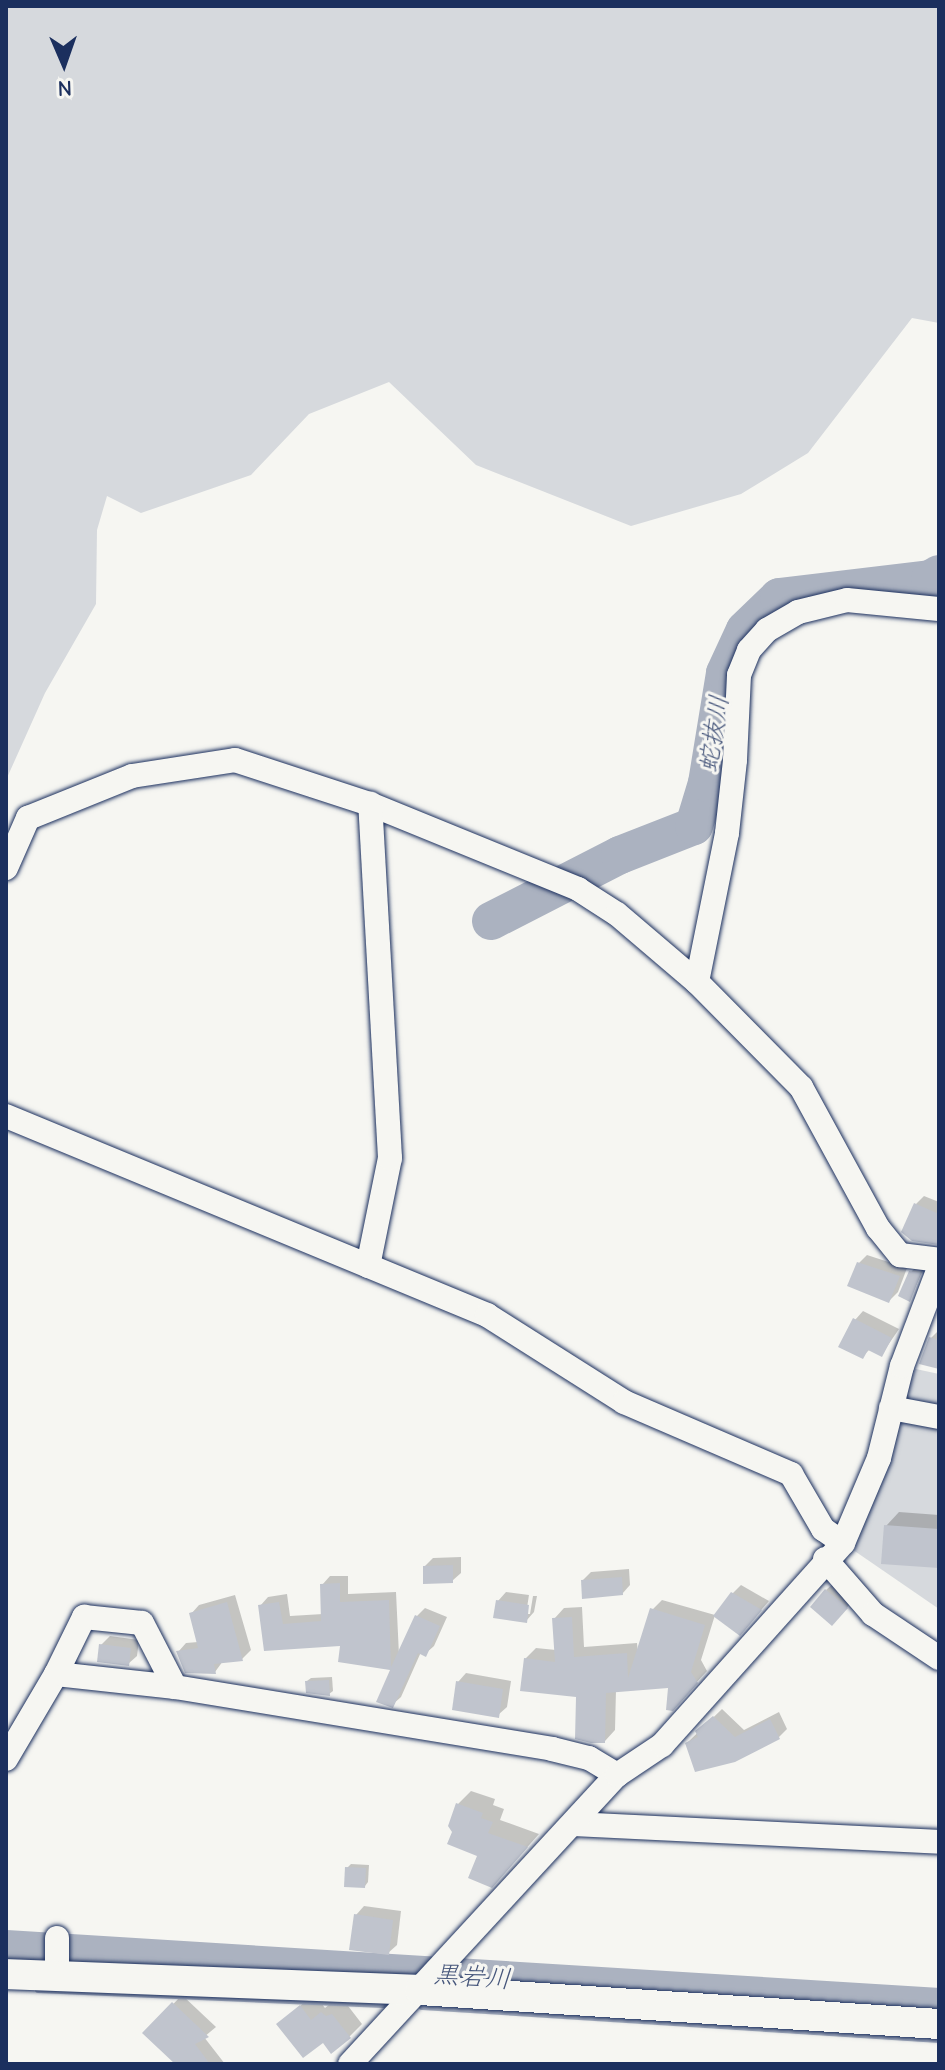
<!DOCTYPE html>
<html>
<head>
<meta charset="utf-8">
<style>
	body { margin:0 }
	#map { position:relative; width:945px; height:2070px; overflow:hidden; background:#f6f6f2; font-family:"Comic Neue","Klee One",sans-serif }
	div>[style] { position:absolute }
	.green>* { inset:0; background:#d6d9dd }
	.shadow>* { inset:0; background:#0003 }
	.stream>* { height:6px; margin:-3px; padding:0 3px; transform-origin:3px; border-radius:3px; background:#abb2c0 }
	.river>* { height:38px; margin:-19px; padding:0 19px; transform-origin:19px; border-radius:19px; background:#abb2c0 }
	.building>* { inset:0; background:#c0c4cd }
	.roads { filter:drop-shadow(0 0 2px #1b2f5e) drop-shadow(0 0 2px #1b2f5e) }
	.minor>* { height:24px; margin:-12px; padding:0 12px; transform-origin:12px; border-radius:12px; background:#f6f6f2 }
	.tertiary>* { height:30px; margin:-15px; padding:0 15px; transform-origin:15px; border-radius:15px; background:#f6f6f2 }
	span { translate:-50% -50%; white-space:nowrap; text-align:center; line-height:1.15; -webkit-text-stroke:6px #f6f6f2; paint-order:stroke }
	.water-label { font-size:26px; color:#46567b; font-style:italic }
	.frame { position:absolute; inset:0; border:8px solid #1b2f5e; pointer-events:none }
	.north { position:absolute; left:24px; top:24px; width:80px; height:80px; -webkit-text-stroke:6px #f6f6f2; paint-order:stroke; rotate:178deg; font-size:22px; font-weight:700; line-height:32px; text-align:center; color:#1b2f5e }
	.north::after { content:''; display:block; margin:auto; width:28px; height:36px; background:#1b2f5e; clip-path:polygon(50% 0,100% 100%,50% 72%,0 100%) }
</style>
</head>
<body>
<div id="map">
	<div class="green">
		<i style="clip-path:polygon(6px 6px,939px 6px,939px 323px,912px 318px,808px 453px,741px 494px,631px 526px,476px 465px,389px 382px,309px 414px,251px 475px,141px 513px,107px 496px,97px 530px,96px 604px,45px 693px,6px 780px)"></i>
		<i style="clip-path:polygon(902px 1366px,939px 1374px,939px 1609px,843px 1543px)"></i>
	</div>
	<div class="shadow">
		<i style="clip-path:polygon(924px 1196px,939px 1202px,939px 1243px,916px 1204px)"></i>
		<i style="clip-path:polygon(867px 1255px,907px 1268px,898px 1292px,889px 1301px,859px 1263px)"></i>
		<i style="clip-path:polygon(915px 1268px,923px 1270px,910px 1299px,911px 1272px)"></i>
		<i style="clip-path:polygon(863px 1311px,899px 1329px,882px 1354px,870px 1349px,862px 1357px,855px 1320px)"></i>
		<i style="clip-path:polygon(939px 1330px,939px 1367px,931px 1338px)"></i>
		<i style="clip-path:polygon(899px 1512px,939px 1515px,939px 1566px,886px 1526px)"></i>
		<i style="clip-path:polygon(461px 1557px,461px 1573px,452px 1581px,425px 1566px,433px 1558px)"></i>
		<i style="clip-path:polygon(629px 1569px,630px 1585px,622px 1594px,583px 1580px,591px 1572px)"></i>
		<i style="clip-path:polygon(330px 1576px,348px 1576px,348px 1594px,396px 1592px,399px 1655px,417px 1616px,425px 1608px,447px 1617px,434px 1646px,425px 1654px,421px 1652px,401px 1697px,392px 1705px,393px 1668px,343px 1644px,266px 1649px,260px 1606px,268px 1597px,287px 1594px,290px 1616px,323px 1614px,322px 1585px)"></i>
		<i style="clip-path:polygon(835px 1582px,854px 1599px,841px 1615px,826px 1590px)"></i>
		<i style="clip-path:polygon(741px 1585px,769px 1601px,748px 1625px,732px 1594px)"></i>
		<i style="clip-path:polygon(506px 1592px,529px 1595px,526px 1614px,530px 1614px,533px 1596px,537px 1596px,534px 1612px,526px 1621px,498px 1601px)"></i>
		<i style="clip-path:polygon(235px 1595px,251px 1650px,242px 1659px,223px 1661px,215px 1672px,178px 1652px,186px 1643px,198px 1642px,191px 1614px,199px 1605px)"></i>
		<i style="clip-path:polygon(662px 1600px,715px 1615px,701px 1660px,707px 1671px,683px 1697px,670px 1686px,616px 1690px,615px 1730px,605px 1741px,578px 1695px,525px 1659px,536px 1648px,556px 1650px,554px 1619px,564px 1608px,582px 1607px,584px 1647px,637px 1643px,638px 1654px,651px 1611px)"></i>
		<i style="clip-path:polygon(110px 1636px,139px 1640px,137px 1656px,128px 1664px,101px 1645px)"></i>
		<i style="clip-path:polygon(466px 1673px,511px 1681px,507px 1707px,498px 1715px,458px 1682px)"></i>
		<i style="clip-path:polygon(332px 1677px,333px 1691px,329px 1694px,307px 1681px,311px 1678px)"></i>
		<i style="clip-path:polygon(722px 1709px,744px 1730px,779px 1712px,787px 1729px,779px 1737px,687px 1743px)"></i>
		<i style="clip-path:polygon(471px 1791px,495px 1799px,493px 1805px,504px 1809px,500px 1820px,539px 1834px,505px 1872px,454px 1832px,458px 1804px)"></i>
		<i style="clip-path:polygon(351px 1864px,369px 1865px,368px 1882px,365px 1886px,347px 1868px)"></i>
		<i style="clip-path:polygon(364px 1906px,401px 1911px,397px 1945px,388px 1953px,356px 1915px)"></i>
		<i style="clip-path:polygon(314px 1994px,325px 2008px,335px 2000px,345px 2002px,362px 2024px,349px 2037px,323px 2040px,279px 2024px)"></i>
		<i style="clip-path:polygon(182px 1995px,216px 2027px,204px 2037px,225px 2064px,178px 2064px,145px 2033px)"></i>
	</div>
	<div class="stream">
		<i style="left:38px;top:1990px;width:345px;rotate:2.5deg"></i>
		<i style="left:422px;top:2007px;width:518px;rotate:3.65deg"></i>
	</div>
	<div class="river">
		<i style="left:491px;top:921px;width:145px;rotate:-27.1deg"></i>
		<i style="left:620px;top:855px;width:79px;rotate:-21.4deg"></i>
		<i style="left:694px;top:826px;width:45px;rotate:-73.2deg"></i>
		<i style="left:707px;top:783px;width:111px;rotate:-80.7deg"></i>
		<i style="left:725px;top:673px;width:47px;rotate:-65.1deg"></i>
		<i style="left:745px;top:630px;width:47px;rotate:-44.1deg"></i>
		<i style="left:779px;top:597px;width:152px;rotate:-6.8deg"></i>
		<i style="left:930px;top:579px;width:10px;rotate:-29deg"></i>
		<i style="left:6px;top:1949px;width:935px;rotate:3.56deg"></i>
	</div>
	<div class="building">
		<i style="clip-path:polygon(914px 1203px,939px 1214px,939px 1245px,912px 1241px,901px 1232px)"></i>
		<i style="clip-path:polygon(857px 1262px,900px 1276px,889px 1303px,847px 1286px)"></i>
		<i style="clip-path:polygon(909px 1271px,921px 1273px,910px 1302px,898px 1296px)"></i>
		<i style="clip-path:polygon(853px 1318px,892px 1338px,882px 1357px,868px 1350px,863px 1359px,838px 1347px)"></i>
		<i style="clip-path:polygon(929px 1337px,939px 1340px,939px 1369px,919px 1364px)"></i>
		<i style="clip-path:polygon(884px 1525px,939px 1529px,939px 1568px,881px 1564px)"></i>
		<i style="clip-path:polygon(453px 1565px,453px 1583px,423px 1584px,423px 1566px)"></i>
		<i style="clip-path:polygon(622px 1577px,623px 1595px,582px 1599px,581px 1580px)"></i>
		<i style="clip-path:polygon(340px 1583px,340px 1602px,389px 1600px,391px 1667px,415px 1615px,440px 1626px,426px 1657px,418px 1653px,393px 1708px,376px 1702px,390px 1670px,338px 1662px,340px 1646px,264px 1651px,258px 1605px,279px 1602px,283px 1624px,321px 1621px,320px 1584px)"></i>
		<i style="clip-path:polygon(825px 1589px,848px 1608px,832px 1626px,810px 1607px)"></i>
		<i style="clip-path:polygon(731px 1592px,762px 1610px,740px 1636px,713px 1616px)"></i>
		<i style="clip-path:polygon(496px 1600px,529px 1605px,527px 1623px,493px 1618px)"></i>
		<i style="clip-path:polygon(227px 1602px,243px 1661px,214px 1664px,216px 1674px,185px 1673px,176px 1651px,198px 1648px,189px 1613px)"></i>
		<i style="clip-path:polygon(650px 1608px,705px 1625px,691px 1672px,698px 1683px,673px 1711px,666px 1710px,668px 1688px,606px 1693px,605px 1743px,591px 1743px,575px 1739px,576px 1697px,520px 1691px,524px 1658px,555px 1662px,552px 1618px,572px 1617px,574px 1657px,627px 1653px,628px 1678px)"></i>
		<i style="clip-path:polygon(99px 1644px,131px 1648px,129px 1666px,97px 1662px)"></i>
		<i style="clip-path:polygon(329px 1680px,330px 1696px,306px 1693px,305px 1681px)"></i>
		<i style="clip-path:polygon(456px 1681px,503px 1689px,499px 1718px,452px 1710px)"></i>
		<i style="clip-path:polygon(713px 1716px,735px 1737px,770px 1719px,780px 1739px,735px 1762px,695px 1772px,685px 1743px,698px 1737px,695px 1731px)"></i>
		<i style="clip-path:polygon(456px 1803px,483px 1813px,481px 1818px,493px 1822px,488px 1833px,528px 1847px,492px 1888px,468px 1878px,477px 1856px,447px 1844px,452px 1832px,448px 1826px)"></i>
		<i style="clip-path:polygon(345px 1867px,366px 1868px,365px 1888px,344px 1887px)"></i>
		<i style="clip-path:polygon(354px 1914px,393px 1920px,389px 1955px,349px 1950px)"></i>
		<i style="clip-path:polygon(172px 2002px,209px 2037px,195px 2044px,210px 2064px,175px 2064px,142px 2033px)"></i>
		<i style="clip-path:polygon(300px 2005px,311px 2020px,321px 2012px,326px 2016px,332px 2014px,351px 2038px,331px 2054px,323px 2043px,303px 2058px,276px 2024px)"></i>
	</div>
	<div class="roads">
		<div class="minor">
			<i style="left:6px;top:868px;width:55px;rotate:-66.3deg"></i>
			<i style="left:28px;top:818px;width:112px;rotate:-22deg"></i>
			<i style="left:132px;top:776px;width:104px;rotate:-8.8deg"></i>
			<i style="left:235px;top:760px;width:142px;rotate:18.1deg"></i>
			<i style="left:370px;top:804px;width:225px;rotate:22.2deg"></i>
			<i style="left:578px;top:889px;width:46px;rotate:32.7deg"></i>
			<i style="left:617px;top:914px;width:105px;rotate:40.4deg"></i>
			<i style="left:697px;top:982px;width:148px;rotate:45.3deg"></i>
			<i style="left:801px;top:1087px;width:161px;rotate:61.4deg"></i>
			<i style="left:878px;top:1228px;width:35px;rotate:51deg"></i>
			<i style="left:900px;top:1255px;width:39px;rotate:7deg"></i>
			<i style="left:697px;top:982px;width:152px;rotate:-78.6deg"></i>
			<i style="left:727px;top:833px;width:73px;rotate:-83.7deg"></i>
			<i style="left:735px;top:760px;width:85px;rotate:-87.3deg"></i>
			<i style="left:739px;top:675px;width:27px;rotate:-68deg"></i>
			<i style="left:749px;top:650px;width:27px;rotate:-48deg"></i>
			<i style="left:767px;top:630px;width:36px;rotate:-30deg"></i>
			<i style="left:798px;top:612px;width:50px;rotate:-13.8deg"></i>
			<i style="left:847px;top:600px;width:92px;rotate:5.6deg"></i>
			<i style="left:6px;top:1116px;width:521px;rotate:22.48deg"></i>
			<i style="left:487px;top:1315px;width:162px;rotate:32.4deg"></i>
			<i style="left:624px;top:1402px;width:182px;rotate:23.3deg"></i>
			<i style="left:791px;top:1474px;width:64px;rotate:59.8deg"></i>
			<i style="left:823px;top:1529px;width:24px;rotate:35deg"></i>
			<i style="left:368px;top:1266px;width:110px;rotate:-78.5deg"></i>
			<i style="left:390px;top:1158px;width:355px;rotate:-93.2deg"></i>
			<i style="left:891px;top:1408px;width:49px;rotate:10.6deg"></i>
			<i style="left:825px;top:1559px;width:73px;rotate:48.9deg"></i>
			<i style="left:873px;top:1614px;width:79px;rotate:33.7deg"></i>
			<i style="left:56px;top:1674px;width:120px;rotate:6.2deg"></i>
			<i style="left:175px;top:1687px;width:382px;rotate:9.3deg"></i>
			<i style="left:552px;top:1749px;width:38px;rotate:14deg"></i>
			<i style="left:589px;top:1758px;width:33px;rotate:31deg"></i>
			<i style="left:6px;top:1759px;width:99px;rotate:-59.5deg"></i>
			<i style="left:56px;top:1674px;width:64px;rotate:-63.8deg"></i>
			<i style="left:84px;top:1617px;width:58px;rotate:5.9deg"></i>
			<i style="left:142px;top:1623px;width:72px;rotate:62.7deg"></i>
			<i style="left:575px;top:1824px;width:364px;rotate:2.8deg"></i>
			<i style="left:57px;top:1975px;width:37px;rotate:-90deg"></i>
			<i style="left:350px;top:2064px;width:393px;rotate:-47.3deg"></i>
			<i style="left:617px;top:1775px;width:54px;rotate:-33.7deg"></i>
			<i style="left:662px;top:1745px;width:271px;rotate:-48.1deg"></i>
			<i style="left:843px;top:1543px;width:92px;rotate:-67deg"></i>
			<i style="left:879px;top:1458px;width:95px;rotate:-76deg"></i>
			<i style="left:902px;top:1366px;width:105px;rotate:-69.3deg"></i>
		</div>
		<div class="tertiary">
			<i style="left:6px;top:1974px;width:414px;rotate:2.2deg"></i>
			<i style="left:420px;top:1990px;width:520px;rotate:3.75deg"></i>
		</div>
	</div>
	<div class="water-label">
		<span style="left:715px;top:734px;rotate:-81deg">蛇抜川</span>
		<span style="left:472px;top:1978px;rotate:4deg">黒岩川</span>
	</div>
	<div class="frame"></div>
	<div class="north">N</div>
</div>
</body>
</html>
